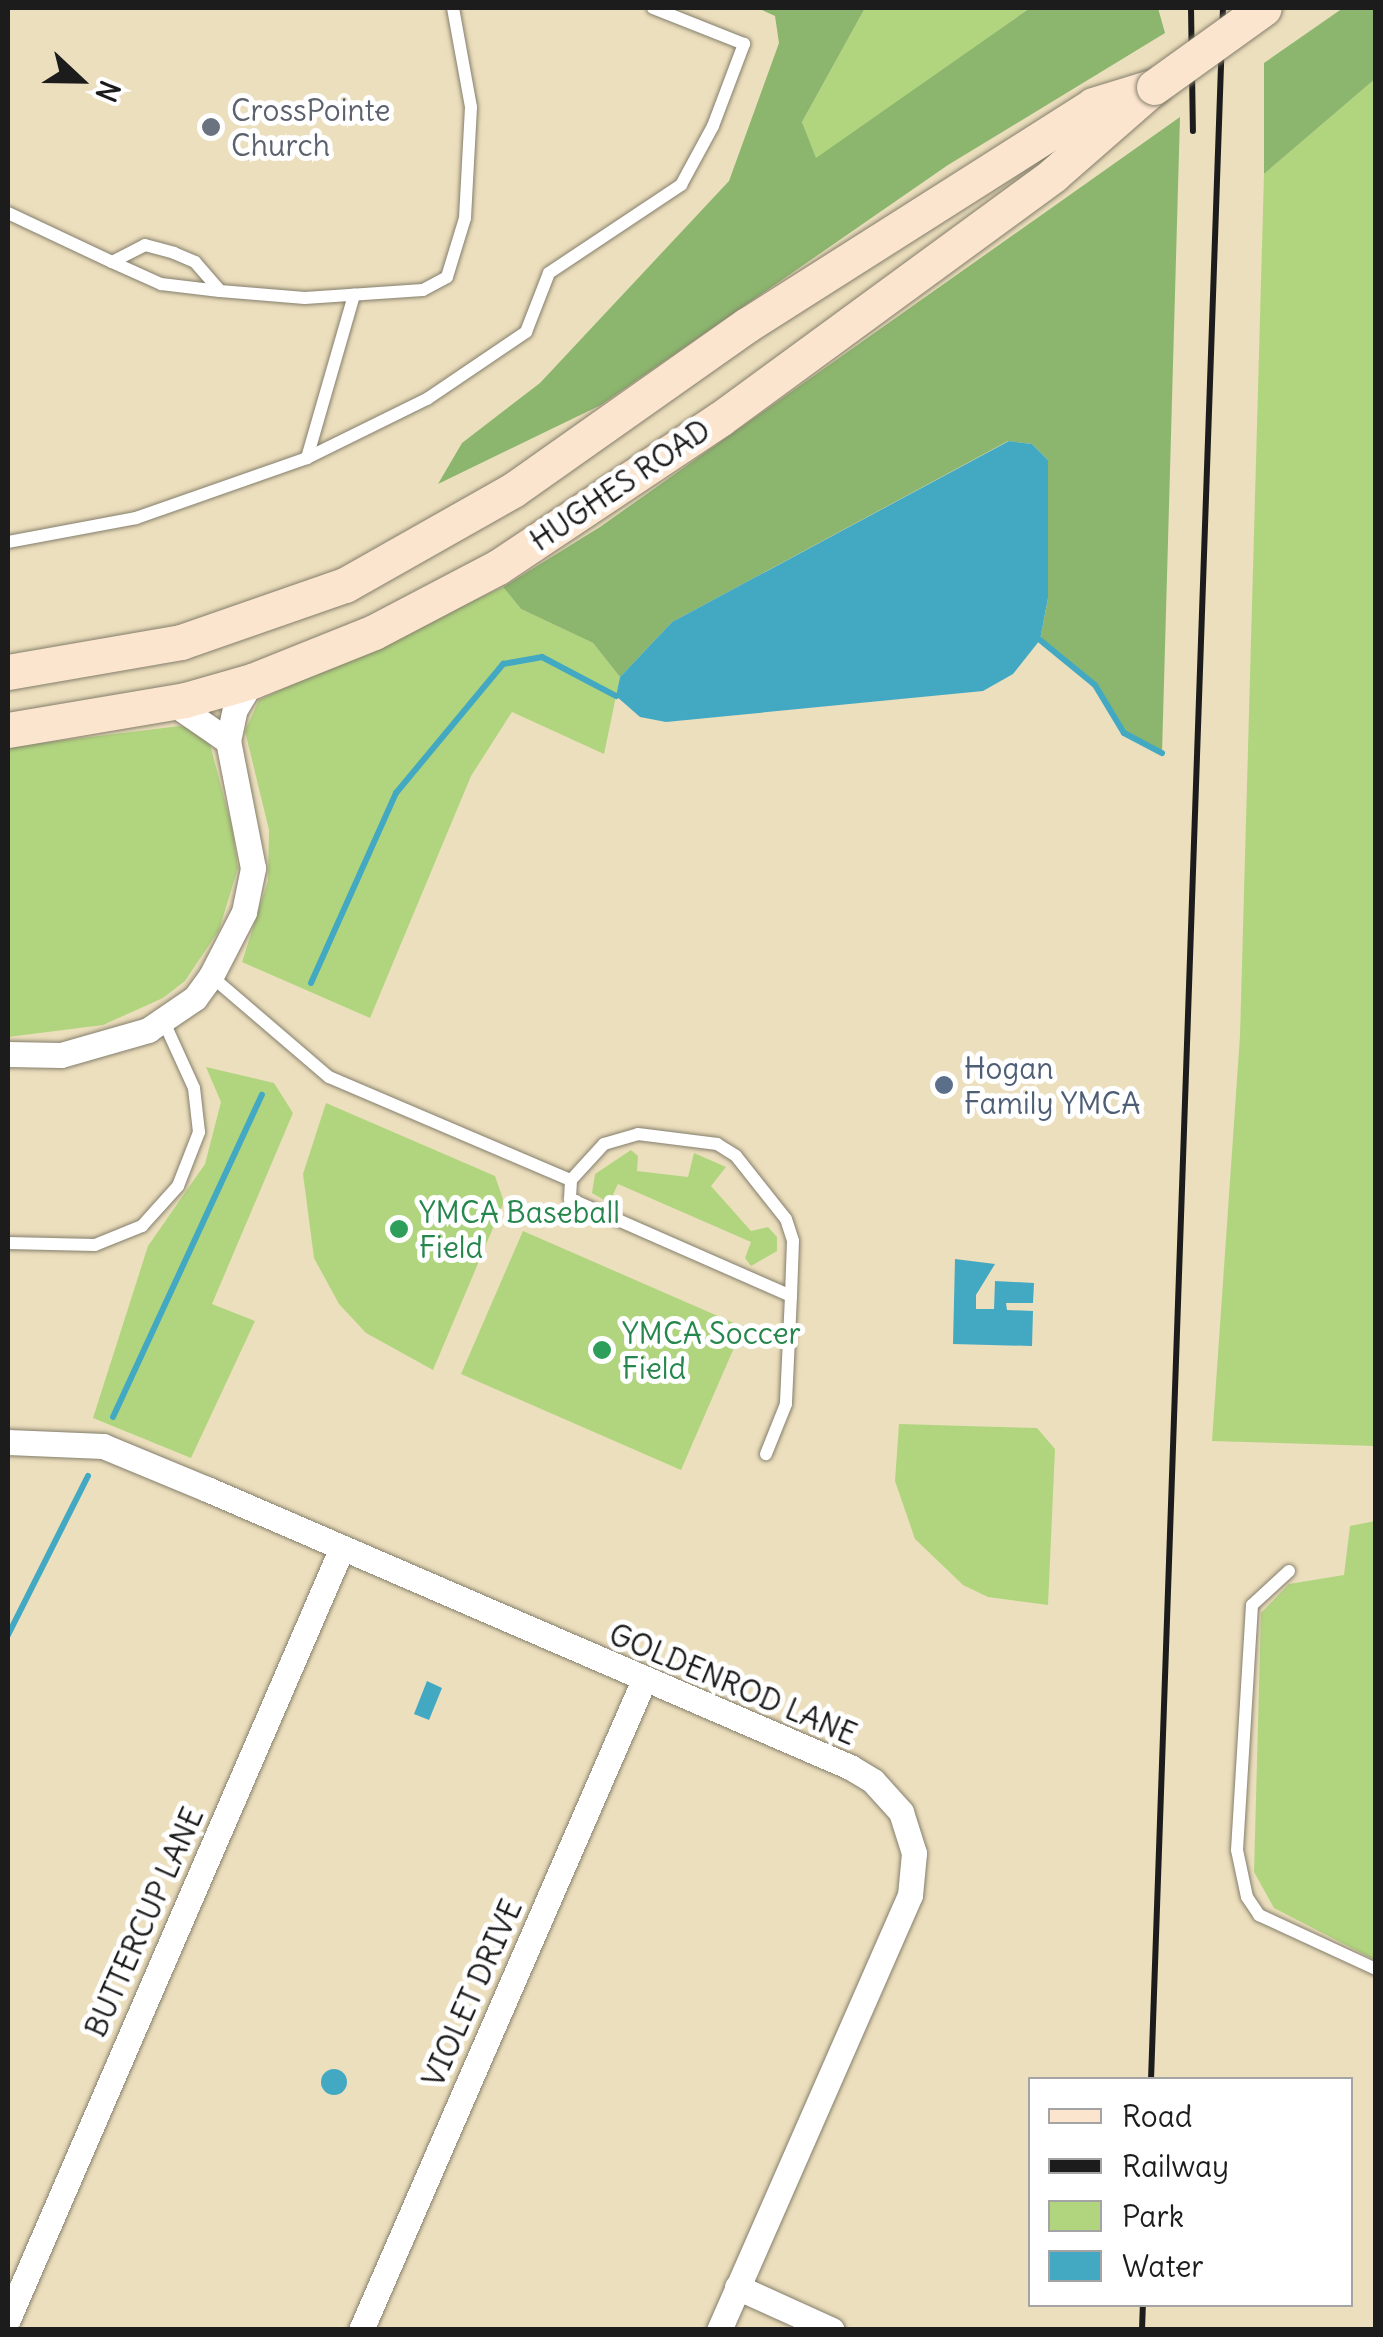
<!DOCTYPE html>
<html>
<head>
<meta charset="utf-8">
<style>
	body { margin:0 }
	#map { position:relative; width:1383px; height:2337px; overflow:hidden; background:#ecdfbd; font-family:Delius,sans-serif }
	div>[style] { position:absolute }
	.green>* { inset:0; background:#b1d57f }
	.forest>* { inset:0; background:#8cb66e }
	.water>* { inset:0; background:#43a9c3 }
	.round { border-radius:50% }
	.stream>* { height:6px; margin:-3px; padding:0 3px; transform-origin:3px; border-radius:3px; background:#43a9c3 }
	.roads { filter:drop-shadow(0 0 2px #847e6c) drop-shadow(0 0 2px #847e6c) }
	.lane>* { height:12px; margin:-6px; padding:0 6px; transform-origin:6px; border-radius:6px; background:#fff }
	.street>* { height:25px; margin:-12.5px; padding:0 12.5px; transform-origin:12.5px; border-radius:12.5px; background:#fff }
	.secondary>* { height:35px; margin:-17.5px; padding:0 17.5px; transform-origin:17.5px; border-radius:17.5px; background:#fce5cf }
	.rail>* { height:6px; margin:-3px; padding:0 3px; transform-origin:3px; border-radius:3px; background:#1c1c1c }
	.bridges { filter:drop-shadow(0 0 2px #847e6c) drop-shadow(0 0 2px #847e6c) }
	.secondary-bridge>* { height:35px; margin:-17.5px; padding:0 17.5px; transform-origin:17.5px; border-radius:17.5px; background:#fce5cf }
	.dots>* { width:28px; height:28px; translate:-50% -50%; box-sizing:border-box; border:5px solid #fff; border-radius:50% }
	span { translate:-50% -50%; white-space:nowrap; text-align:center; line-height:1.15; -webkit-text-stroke:10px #fff; paint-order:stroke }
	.worship-label { font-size:30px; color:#5b616d }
	.left { translate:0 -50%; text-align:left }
	.street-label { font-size:30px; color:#1c1c1c }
	.service-label { font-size:30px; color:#4e5e75 }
	.leisure-label { font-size:30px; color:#27864d }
	.frame { position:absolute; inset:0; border:10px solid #1c1c1c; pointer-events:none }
	.legend { position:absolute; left:1028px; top:2077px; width:325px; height:230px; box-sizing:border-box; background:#fff; border:2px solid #a4a4a4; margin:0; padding:12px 18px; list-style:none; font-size:30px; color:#1c1c1c }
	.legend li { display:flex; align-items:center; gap:20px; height:50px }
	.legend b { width:50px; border:2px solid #a4a4a4 }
	.north { position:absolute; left:30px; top:30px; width:100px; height:100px; -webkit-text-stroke:8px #fff; paint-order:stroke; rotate:112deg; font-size:28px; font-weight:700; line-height:40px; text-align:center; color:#1c1c1c }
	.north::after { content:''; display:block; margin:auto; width:35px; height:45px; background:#1c1c1c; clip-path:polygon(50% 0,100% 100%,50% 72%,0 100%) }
</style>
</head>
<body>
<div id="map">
	<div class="green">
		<i style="clip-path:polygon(865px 8px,1030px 8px,816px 159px,802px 122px)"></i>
		<i style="clip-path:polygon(1375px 79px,1375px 1446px,1212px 1441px,1240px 1036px,1264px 174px)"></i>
		<i style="clip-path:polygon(503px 587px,521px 609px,593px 643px,620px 677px,604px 754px,512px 712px,471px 776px,370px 1018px,242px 962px,268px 881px,269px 830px,245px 731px,259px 700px)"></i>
		<i style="clip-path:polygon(180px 726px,207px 733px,232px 828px,238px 868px,219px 930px,185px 981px,163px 998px,103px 1025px,8px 1037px,8px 747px)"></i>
		<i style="clip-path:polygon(206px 1067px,274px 1083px,293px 1113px,212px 1304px,255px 1321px,191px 1458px,93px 1418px,148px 1246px,205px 1164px,221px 1102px)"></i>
		<i style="clip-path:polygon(326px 1103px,495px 1176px,504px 1202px,433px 1370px,366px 1333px,339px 1304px,314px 1258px,303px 1174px)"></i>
		<i style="clip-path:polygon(631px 1150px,638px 1156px,637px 1171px,688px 1177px,694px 1153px,726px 1167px,711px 1186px,751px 1231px,768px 1227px,777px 1237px,777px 1251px,751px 1266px,745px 1258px,751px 1242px,618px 1184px,609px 1203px,592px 1193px,595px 1174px)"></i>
		<i style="clip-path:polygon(523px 1231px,743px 1327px,681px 1470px,461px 1374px)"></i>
		<i style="clip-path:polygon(899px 1424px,1037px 1428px,1055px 1449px,1048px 1605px,988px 1597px,963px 1585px,915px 1539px,895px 1481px)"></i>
		<i style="clip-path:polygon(1375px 1521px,1376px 1521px,1375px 1960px,1274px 1908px,1254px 1872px,1261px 1613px,1289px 1584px,1344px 1575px,1350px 1526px)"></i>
	</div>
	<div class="forest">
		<i style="clip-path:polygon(758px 8px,865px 8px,802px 122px,816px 158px,1030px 8px,1158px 8px,1165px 33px,948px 165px,601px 405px,438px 484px,462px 443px,540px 383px,729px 181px,779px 43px,775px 16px)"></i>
		<i style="clip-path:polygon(1343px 8px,1375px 8px,1375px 79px,1264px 174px,1264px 63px)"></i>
		<i style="clip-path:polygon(1180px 117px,1162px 753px,1124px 733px,1095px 685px,1040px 640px,1048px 598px,1048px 460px,1032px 444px,1008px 441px,672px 622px,620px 677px,593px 643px,521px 609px,503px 587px,600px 527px)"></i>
	</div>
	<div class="water">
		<i style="clip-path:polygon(1009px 441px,1032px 444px,1048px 460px,1048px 598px,1040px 640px,1013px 674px,983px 691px,666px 722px,640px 717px,616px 696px,620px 677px,672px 622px)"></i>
		<i style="clip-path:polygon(955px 1259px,995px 1264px,976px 1295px,976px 1309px,994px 1309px,995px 1281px,1034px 1283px,1033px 1303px,1006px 1303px,1007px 1310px,1033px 1311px,1032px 1346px,953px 1344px)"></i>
		<i style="clip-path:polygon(427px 1681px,442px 1688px,429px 1720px,414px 1714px)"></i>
		<i class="round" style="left:321px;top:2069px;width:26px;height:26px"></i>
	</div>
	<div class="stream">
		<i style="left:1040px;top:640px;width:71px;rotate:39.3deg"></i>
		<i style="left:1095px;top:685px;width:56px;rotate:58.9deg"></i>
		<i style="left:1124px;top:733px;width:43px;rotate:27.8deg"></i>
		<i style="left:311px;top:983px;width:208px;rotate:-65.9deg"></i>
		<i style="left:396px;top:793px;width:168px;rotate:-50.3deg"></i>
		<i style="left:503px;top:664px;width:40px;rotate:-10deg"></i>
		<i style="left:542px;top:657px;width:84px;rotate:27.8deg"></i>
		<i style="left:113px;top:1417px;width:355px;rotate:-65.2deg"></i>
		<i style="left:8px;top:1635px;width:178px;rotate:-63.3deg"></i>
	</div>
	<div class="roads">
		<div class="lane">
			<i style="left:8px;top:213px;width:115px;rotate:25.2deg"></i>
			<i style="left:112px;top:262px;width:37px;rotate:-27deg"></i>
			<i style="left:145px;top:245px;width:30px;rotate:15deg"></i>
			<i style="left:174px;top:253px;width:23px;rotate:23deg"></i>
			<i style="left:195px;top:262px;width:38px;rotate:49deg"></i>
			<i style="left:220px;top:291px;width:85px;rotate:4.7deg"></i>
			<i style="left:305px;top:298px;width:118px;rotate:-3.9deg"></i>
			<i style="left:423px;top:290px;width:27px;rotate:-28deg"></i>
			<i style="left:447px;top:277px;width:62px;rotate:-73deg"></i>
			<i style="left:465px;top:218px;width:111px;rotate:-86.9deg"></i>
			<i style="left:471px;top:107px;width:101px;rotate:-100.3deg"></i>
			<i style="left:112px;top:262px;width:54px;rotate:24.2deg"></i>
			<i style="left:161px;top:284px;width:59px;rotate:6.8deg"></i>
			<i style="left:307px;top:458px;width:134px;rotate:-26.2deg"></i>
			<i style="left:427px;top:399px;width:120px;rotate:-34.1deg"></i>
			<i style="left:526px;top:332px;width:63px;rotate:-68.7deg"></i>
			<i style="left:549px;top:273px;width:159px;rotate:-33.7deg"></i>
			<i style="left:681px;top:185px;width:67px;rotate:-61.5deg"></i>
			<i style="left:713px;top:126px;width:88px;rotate:-69.3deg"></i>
			<i style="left:744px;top:44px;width:98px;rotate:-158.4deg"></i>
			<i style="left:8px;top:542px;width:130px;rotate:-10.6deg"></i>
			<i style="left:136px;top:518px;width:181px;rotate:-19.3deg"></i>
			<i style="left:307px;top:458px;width:170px;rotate:-73.9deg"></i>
			<i style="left:211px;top:976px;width:155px;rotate:40.6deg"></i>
			<i style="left:329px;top:1077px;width:263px;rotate:23.1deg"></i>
			<i style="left:571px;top:1180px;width:19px;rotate:93deg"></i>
			<i style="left:570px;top:1199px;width:241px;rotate:23.7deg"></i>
			<i style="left:791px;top:1296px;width:108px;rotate:92.7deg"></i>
			<i style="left:786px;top:1404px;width:54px;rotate:111.8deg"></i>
			<i style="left:571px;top:1180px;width:49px;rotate:-47.5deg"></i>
			<i style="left:604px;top:1144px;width:35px;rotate:-16deg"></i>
			<i style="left:638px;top:1134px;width:80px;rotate:7.2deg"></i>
			<i style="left:717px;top:1144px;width:22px;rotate:32deg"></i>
			<i style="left:736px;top:1156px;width:80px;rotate:51.6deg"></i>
			<i style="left:786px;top:1219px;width:23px;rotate:72deg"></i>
			<i style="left:793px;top:1241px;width:55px;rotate:92.1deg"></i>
			<i style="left:8px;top:1243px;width:87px;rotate:1.3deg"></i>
			<i style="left:95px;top:1245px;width:51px;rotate:-22deg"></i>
			<i style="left:142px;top:1226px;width:54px;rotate:-48deg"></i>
			<i style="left:178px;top:1186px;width:58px;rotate:-68.7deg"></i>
			<i style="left:199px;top:1132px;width:44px;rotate:-96.5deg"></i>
			<i style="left:194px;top:1088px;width:75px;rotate:-114.5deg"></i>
			<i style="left:1289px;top:1571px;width:50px;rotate:137.4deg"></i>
			<i style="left:1252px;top:1605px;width:245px;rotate:93.5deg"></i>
			<i style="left:1237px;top:1850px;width:48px;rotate:78deg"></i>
			<i style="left:1247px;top:1897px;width:22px;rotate:56deg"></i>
			<i style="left:1259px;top:1915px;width:129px;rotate:24.8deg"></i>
		</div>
		<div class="street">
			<i style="left:173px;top:703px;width:67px;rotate:34.6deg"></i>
			<i style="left:8px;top:1054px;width:53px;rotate:1.1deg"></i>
			<i style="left:61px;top:1055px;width:91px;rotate:-16deg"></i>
			<i style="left:148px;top:1030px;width:57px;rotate:-34.2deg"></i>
			<i style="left:195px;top:998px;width:27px;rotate:-54deg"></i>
			<i style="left:211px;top:976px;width:72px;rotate:-62.7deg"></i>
			<i style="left:244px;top:912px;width:45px;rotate:-78.4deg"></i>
			<i style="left:253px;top:868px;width:129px;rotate:-101.1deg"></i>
			<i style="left:228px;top:741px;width:33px;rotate:-78deg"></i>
			<i style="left:235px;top:709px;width:33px;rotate:-59deg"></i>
			<i style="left:8px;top:1442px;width:95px;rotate:2.4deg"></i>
			<i style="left:103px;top:1446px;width:113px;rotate:22.5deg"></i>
			<i style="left:207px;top:1489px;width:701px;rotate:23.38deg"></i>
			<i style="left:850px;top:1767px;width:27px;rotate:31deg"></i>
			<i style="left:873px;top:1781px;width:42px;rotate:47.9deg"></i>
			<i style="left:901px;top:1812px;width:43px;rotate:72.4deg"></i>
			<i style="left:914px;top:1853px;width:42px;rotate:95.4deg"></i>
			<i style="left:910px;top:1895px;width:475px;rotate:113.7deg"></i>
			<i style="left:737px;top:2287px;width:104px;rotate:24.4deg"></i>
			<i style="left:8px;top:2319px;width:838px;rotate:-66.59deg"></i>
			<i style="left:361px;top:2330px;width:707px;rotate:-66.48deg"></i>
		</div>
		<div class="secondary">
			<i style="left:8px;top:672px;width:176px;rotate:-9.8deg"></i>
			<i style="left:181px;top:642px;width:174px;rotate:-19.2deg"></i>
			<i style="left:345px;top:585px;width:193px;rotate:-29.5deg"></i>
			<i style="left:513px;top:490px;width:286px;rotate:-35.2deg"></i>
			<i style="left:747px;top:325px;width:410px;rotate:-32.4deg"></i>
			<i style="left:1093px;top:105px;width:58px;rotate:-17.2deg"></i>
			<i style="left:8px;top:730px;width:180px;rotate:-9.6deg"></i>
			<i style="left:185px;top:700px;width:70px;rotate:-15.8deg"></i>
			<i style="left:252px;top:681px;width:131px;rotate:-21.9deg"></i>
			<i style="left:374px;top:632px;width:140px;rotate:-27.7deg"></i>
			<i style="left:498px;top:567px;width:267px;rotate:-33.7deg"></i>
			<i style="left:720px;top:419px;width:413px;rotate:-36.2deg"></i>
			<i style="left:1053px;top:175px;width:134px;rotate:-41.1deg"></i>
		</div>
	</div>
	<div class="rail">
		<i style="left:1191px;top:8px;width:123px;rotate:89.1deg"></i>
		<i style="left:1151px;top:2080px;width:2073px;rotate:-88.01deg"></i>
		<i style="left:1142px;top:2330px;width:26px;rotate:-88deg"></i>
	</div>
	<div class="bridges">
		<div class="secondary-bridge">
			<i style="left:1154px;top:87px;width:135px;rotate:-35.7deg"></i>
		</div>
	</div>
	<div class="dots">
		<i style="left:211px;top:127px;background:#6b7280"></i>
		<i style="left:944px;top:1085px;background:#5c6f8a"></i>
		<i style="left:399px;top:1229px;background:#2e9e5b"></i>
		<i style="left:602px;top:1350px;background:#2e9e5b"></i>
	</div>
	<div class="worship-label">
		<span class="left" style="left:231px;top:127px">CrossPointe<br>Church</span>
	</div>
	<div class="street-label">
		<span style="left:620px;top:485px;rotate:-34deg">HUGHES ROAD</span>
		<span style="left:733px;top:1684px;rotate:23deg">GOLDENROD LANE</span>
		<span style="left:144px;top:1922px;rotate:-66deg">BUTTERCUP LANE</span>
		<span style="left:472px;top:1993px;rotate:-66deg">VIOLET DRIVE</span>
	</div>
	<div class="service-label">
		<span class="left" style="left:964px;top:1085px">Hogan<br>Family YMCA</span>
	</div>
	<div class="leisure-label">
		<span class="left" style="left:419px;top:1229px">YMCA Baseball<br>Field</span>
		<span class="left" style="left:622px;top:1350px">YMCA Soccer<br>Field</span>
	</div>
	<div class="frame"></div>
	<ul class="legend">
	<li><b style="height:12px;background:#fce5cf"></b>Road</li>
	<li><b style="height:12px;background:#1c1c1c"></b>Railway</li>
	<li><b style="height:28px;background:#b1d57f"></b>Park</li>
	<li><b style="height:28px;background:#43a9c3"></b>Water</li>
	</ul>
	<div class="north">N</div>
</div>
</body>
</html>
